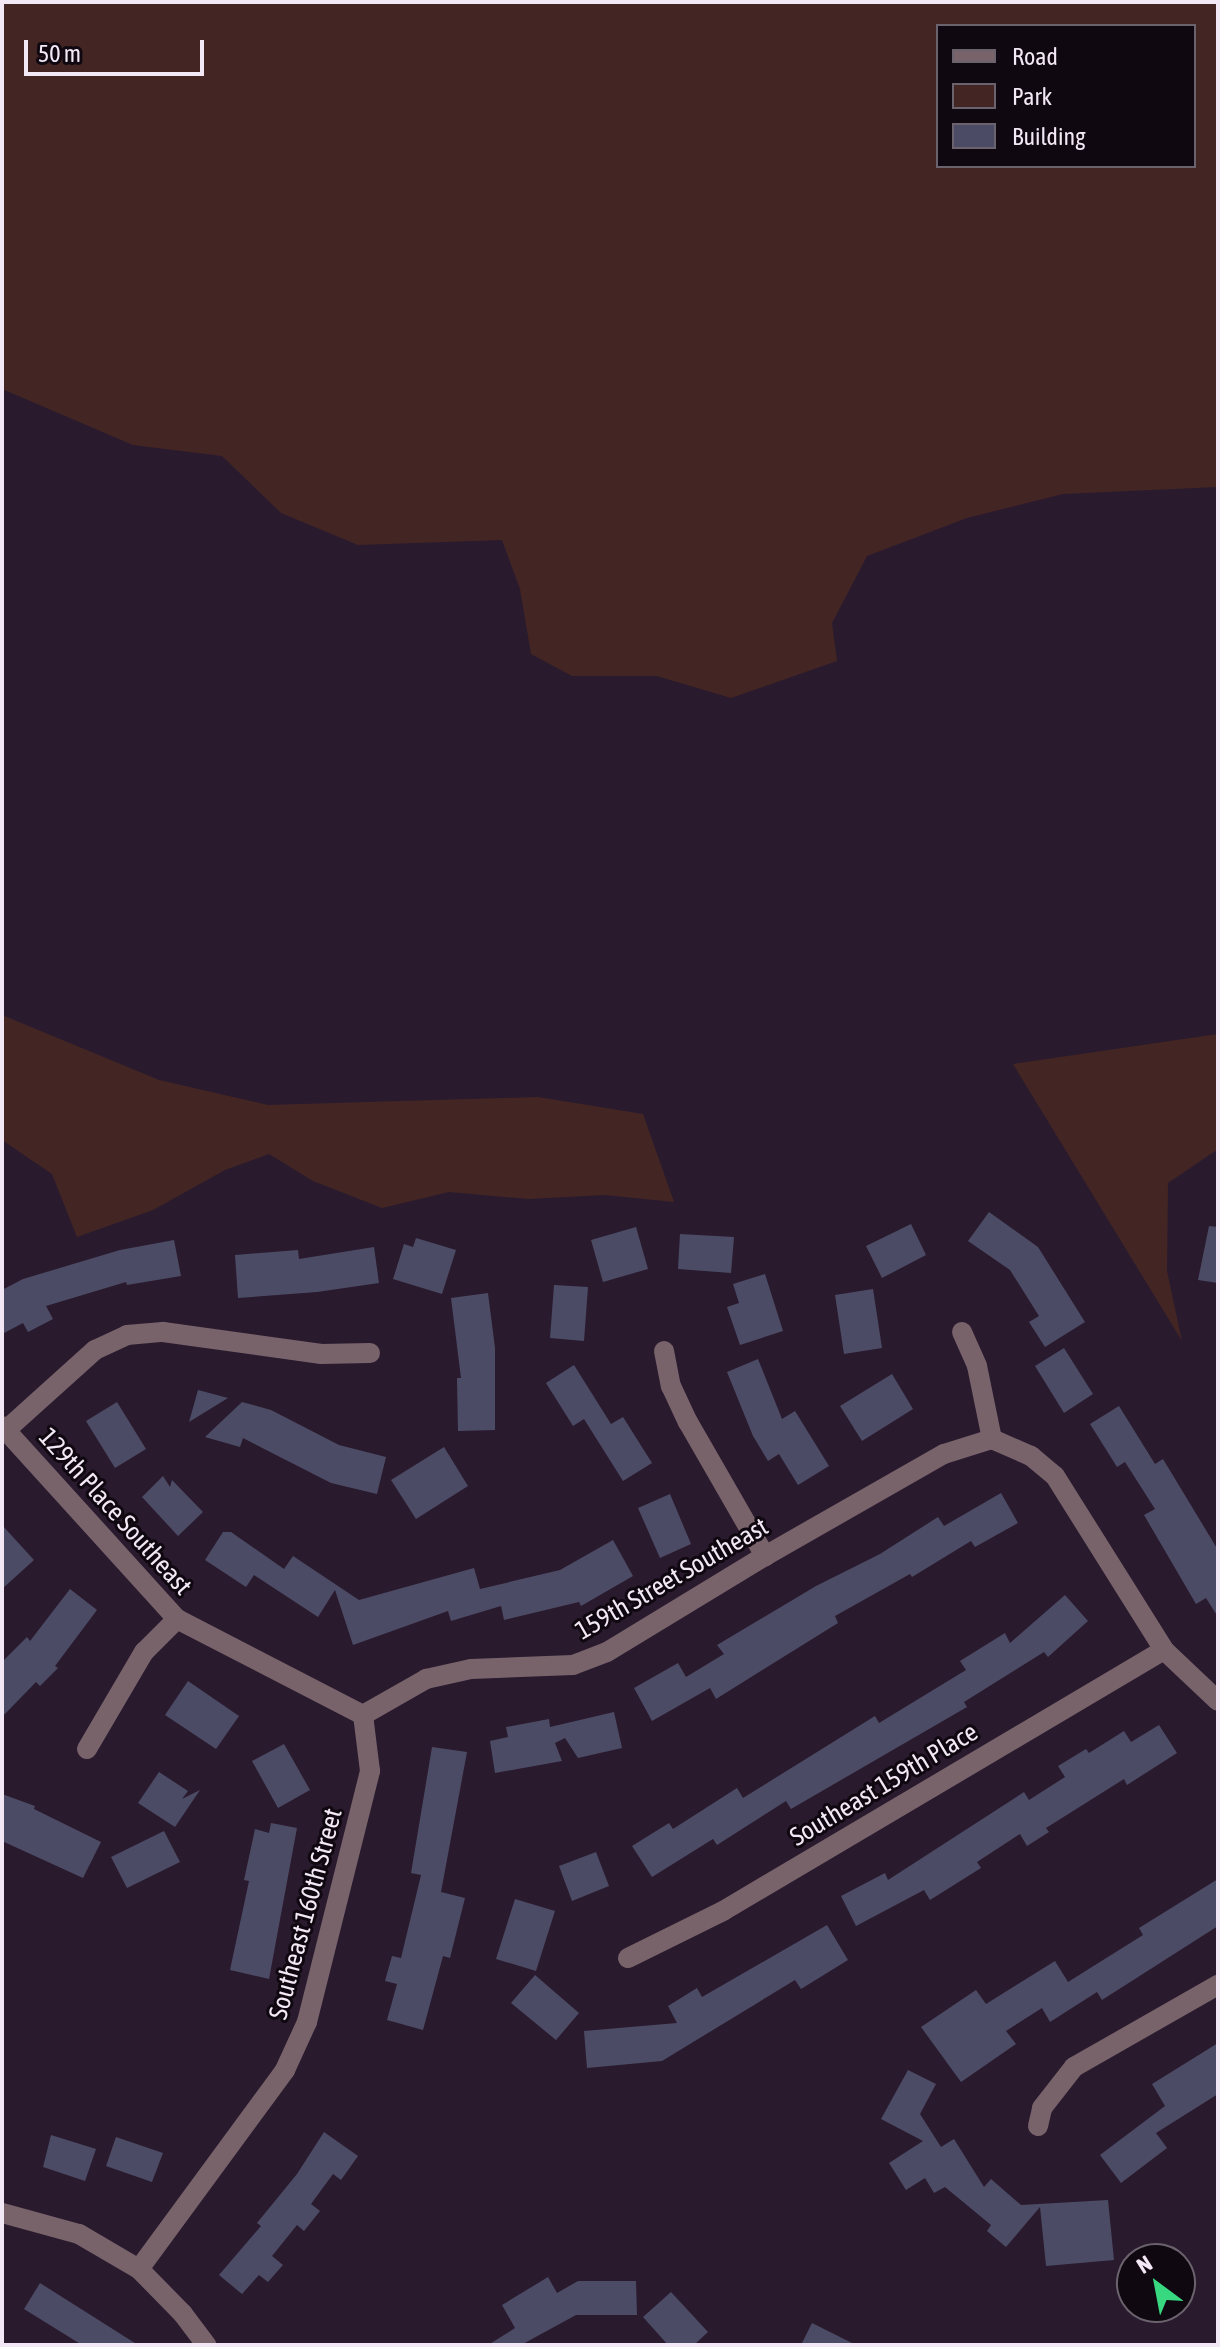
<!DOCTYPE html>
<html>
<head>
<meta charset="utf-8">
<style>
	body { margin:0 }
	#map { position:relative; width:1220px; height:2347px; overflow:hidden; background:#2a1a2e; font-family:"Asap Condensed",sans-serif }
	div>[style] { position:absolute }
	.green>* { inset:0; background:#432623 }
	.building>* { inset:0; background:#4c4b65 }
	.minor>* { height:20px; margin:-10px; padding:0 10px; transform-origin:10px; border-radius:10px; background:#78636b }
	span { translate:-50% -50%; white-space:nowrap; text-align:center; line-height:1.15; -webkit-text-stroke:6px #0f0810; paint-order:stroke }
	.street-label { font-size:26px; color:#f3e8f5 }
	.frame { position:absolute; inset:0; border:4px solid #f3e8f5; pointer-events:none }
	.legend { position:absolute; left:936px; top:24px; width:260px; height:144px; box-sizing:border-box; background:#0f0810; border:2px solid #6a626c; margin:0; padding:10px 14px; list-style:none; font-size:24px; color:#f3e8f5 }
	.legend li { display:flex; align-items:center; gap:16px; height:40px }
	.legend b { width:40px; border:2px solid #6a626c }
	.north { position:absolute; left:1116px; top:2243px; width:80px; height:80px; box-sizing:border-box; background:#0f0810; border:2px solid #6a626c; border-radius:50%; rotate:328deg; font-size:22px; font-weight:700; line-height:32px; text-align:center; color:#f3e8f5 }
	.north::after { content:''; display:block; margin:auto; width:28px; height:36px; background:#38d880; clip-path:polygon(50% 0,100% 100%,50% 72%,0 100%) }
	.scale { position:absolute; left:24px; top:40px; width:180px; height:36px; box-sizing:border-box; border:4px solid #f3e8f5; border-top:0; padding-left:10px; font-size:24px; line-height:28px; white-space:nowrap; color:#f3e8f5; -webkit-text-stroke:6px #0f0810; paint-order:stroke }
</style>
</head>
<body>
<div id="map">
	<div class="green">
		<i style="clip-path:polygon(evenodd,2px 2px,1218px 2px,1218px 487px,1063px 494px,967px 518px,867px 556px,832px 623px,837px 661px,731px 698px,657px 676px,572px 676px,531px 654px,520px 589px,502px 540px,358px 545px,281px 513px,222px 456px,133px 445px,2px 389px,2px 2px,938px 26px,1194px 26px,1194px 166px,938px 166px,938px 26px)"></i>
		<i style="clip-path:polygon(2px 1015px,159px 1080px,268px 1105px,538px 1097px,643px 1114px,674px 1202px,605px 1195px,528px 1199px,449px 1192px,382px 1208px,313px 1181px,269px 1154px,225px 1170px,153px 1210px,77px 1237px,52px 1174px,2px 1140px)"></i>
		<i style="clip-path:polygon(1218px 1034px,1218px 1149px,1168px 1183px,1167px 1271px,1182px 1341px,1013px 1064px)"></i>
	</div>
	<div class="building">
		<i style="clip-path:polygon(989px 1212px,1038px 1247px,1085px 1322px,1045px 1347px,1029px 1322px,1039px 1316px,1010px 1270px,968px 1241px)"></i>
		<i style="clip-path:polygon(911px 1224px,926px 1255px,882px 1278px,866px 1246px)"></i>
		<i style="clip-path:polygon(1209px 1226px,1218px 1227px,1218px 1283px,1198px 1280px)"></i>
		<i style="clip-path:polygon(636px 1227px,648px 1269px,603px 1282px,591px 1240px)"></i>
		<i style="clip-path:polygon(680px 1234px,734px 1237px,731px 1273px,678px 1269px)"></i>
		<i style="clip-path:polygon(416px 1238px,456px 1250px,442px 1294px,393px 1279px,404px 1244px,413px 1247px)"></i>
		<i style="clip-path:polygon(174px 1240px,181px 1276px,127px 1285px,126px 1282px,46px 1306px,53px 1319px,28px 1332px,23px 1323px,2px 1334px,2px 1290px,23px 1279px,120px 1250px)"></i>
		<i style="clip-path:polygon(374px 1247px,379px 1283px,317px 1292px,238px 1298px,235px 1255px,298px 1250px,299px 1259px)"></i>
		<i style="clip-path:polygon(765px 1274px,783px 1331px,740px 1345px,727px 1307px,739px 1303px,733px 1284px)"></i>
		<i style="clip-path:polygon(554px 1285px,588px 1287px,584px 1341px,550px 1338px)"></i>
		<i style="clip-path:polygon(873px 1289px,882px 1348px,844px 1354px,835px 1295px)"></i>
		<i style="clip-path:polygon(488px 1293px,495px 1348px,495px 1430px,458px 1431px,457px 1378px,461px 1378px,451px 1298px)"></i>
		<i style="clip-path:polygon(1064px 1348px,1093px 1394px,1064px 1413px,1035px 1366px)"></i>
		<i style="clip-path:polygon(758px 1359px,782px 1419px,795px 1411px,829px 1466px,798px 1485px,779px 1454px,768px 1461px,753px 1436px,727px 1372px)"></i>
		<i style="clip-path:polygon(574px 1365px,611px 1424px,623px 1417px,652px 1463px,623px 1481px,584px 1419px,573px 1426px,546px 1383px)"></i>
		<i style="clip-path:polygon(892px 1374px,913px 1409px,862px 1441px,840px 1406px)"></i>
		<i style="clip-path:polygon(198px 1390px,228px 1398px,189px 1422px)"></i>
		<i style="clip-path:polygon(117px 1402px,146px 1449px,115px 1468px,86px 1421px)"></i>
		<i style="clip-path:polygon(242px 1402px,271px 1410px,339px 1445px,386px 1457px,377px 1494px,331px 1483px,243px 1438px,240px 1447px,205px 1437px)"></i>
		<i style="clip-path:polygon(1119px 1406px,1155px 1464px,1163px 1459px,1218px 1550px,1218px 1617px,1206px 1598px,1196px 1604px,1144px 1515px,1155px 1509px,1125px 1462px,1117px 1467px,1090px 1424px)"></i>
		<i style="clip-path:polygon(444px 1447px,468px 1486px,416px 1519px,391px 1480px)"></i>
		<i style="clip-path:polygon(163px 1476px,170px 1487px,172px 1480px,203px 1512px,178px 1536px,142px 1497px)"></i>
		<i style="clip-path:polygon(1001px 1493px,1018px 1523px,975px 1547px,971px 1541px,912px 1577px,910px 1574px,835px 1616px,838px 1623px,716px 1699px,710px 1688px,652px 1721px,634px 1688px,678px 1663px,686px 1677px,724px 1654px,717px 1645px,816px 1586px,880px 1554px,938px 1517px,944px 1526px)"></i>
		<i style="clip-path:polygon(670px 1494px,691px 1544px,660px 1558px,638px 1508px)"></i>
		<i style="clip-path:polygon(2px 1525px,34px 1560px,2px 1589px)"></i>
		<i style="clip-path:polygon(223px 1532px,231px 1532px,284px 1569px,293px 1556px,359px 1600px,474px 1568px,480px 1589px,560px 1570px,613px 1540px,633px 1576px,581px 1606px,579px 1602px,504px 1620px,501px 1606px,451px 1621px,448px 1611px,353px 1645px,335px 1590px,318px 1617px,254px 1575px,246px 1587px,205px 1560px)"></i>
		<i style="clip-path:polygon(70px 1589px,97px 1610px,55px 1666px,58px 1668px,40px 1686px,36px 1682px,2px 1717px,2px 1662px,27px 1637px,30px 1641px)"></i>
		<i style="clip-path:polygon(1065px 1595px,1088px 1621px,1048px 1657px,1044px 1652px,964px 1702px,967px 1707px,791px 1809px,786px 1801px,717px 1845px,713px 1839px,652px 1877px,632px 1846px,669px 1823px,673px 1829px,737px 1788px,743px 1798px,875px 1716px,879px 1723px,966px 1670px,960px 1661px,1005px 1633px,1010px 1643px)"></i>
		<i style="clip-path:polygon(188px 1681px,239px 1716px,216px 1749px,165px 1715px)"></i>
		<i style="clip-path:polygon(614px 1712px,622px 1748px,578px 1758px,565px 1738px,555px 1743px,562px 1761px,495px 1773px,490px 1741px,508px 1737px,506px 1727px,549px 1719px,550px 1727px)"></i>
		<i style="clip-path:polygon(1159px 1725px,1177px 1753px,1127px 1785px,1124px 1779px,1046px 1828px,1049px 1832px,1027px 1846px,1020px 1834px,977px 1862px,981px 1868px,930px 1900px,924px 1890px,856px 1926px,841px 1896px,885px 1873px,888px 1880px,1024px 1792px,1029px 1800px,1065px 1777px,1058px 1766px,1086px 1749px,1089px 1753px,1124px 1731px,1131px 1742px)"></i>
		<i style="clip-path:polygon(284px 1744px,310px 1790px,278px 1808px,252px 1761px)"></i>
		<i style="clip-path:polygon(432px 1747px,467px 1752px,441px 1892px,465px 1898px,450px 1958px,443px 1956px,423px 2030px,387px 2020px,397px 1984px,385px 1981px,392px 1956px,401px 1958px,421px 1875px,411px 1873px)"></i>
		<i style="clip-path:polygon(159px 1772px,188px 1791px,182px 1799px,200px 1790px,175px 1827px,138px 1803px)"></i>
		<i style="clip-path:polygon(2px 1794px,35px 1806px,34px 1809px,101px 1842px,83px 1878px,2px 1841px)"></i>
		<i style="clip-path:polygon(271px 1823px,297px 1828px,269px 1979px,230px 1970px,249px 1881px,244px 1880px,255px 1829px,269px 1833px)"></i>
		<i style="clip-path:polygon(164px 1831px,180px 1862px,127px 1888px,111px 1857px)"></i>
		<i style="clip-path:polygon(596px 1852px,609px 1886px,572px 1901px,559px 1866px)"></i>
		<i style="clip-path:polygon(1218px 1879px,1218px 1926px,1102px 2000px,1097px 1992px,1050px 2022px,1042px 2008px,1006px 2031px,1016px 2044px,961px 2082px,921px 2027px,976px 1990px,986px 2004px,1055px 1961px,1068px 1982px,1143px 1935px,1139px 1928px)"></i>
		<i style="clip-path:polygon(515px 1899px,555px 1911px,536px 1971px,496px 1959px)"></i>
		<i style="clip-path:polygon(827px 1925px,848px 1960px,801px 1989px,795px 1980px,662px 2061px,587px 2068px,584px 2031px,677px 2023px,668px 2006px,697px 1988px,702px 1997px)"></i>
		<i style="clip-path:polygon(535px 1975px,579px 2013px,556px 2040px,511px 2003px)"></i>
		<i style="clip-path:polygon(1218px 2043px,1218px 2094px,1156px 2133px,1167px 2148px,1121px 2183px,1100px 2155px,1165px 2106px,1152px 2084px)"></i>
		<i style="clip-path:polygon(908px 2070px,936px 2084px,920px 2114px,941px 2147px,954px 2139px,984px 2187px,991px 2179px,1021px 2205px,1108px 2200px,1114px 2260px,1046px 2266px,1040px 2207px,1006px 2247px,987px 2231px,991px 2225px,945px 2187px,934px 2193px,925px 2178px,906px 2190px,889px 2163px,923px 2141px,881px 2119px)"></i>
		<i style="clip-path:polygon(324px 2132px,358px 2156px,341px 2180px,333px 2174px,311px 2204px,320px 2211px,304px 2231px,297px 2225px,272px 2256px,283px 2265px,268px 2282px,259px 2275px,242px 2294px,219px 2275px,261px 2226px,257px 2223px,297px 2174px)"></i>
		<i style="clip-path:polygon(51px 2135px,96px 2149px,85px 2181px,43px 2167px)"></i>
		<i style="clip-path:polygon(116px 2137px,163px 2153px,152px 2182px,106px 2166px)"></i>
		<i style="clip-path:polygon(548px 2277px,557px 2293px,578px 2281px,636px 2281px,637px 2315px,576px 2315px,521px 2345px,488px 2345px,515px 2328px,502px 2305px)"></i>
		<i style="clip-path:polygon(40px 2283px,138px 2345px,82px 2345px,24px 2309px)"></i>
		<i style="clip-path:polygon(671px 2292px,708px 2332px,694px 2345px,668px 2345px,643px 2317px)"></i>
		<i style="clip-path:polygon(812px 2323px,856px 2345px,801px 2345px)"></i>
	</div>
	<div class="minor">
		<i style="left:962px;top:1332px;width:37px;rotate:66deg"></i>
		<i style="left:977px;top:1366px;width:75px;rotate:78.4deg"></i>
		<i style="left:664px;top:1351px;width:36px;rotate:79deg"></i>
		<i style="left:671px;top:1386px;width:40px;rotate:65deg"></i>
		<i style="left:688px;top:1422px;width:155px;rotate:60.1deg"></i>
		<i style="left:2px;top:1426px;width:261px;rotate:47.8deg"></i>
		<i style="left:177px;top:1619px;width:209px;rotate:27.3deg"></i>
		<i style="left:6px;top:1430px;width:120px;rotate:-42deg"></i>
		<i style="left:95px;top:1350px;width:35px;rotate:-25deg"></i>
		<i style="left:127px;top:1335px;width:36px;rotate:-5deg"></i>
		<i style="left:163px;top:1332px;width:160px;rotate:7.9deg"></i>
		<i style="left:321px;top:1354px;width:49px;rotate:-1.2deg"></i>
		<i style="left:992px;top:1439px;width:43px;rotate:23.6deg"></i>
		<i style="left:1031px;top:1456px;width:31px;rotate:40deg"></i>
		<i style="left:1055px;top:1476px;width:205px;rotate:57.9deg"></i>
		<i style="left:1164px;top:1650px;width:74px;rotate:43.4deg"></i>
		<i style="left:363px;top:1715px;width:73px;rotate:-29.7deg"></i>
		<i style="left:426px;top:1679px;width:46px;rotate:-12.5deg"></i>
		<i style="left:471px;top:1669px;width:102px;rotate:-2.2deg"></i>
		<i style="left:573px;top:1665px;width:36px;rotate:-21deg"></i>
		<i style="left:607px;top:1652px;width:185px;rotate:-31.3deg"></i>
		<i style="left:765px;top:1556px;width:206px;rotate:-29.7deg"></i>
		<i style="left:944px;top:1454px;width:50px;rotate:-17.4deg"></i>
		<i style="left:87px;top:1749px;width:113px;rotate:-59.6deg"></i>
		<i style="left:144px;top:1652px;width:47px;rotate:-45deg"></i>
		<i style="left:628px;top:1958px;width:106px;rotate:-26.3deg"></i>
		<i style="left:723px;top:1911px;width:512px;rotate:-30.62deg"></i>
		<i style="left:1038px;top:2126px;width:18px;rotate:-77deg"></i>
		<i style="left:1042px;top:2108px;width:52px;rotate:-52deg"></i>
		<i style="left:1074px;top:2067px;width:166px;rotate:-29.7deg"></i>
		<i style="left:2px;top:2213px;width:80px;rotate:15.3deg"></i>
		<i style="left:79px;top:2234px;width:69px;rotate:30.3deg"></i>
		<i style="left:139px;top:2269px;width:63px;rotate:45.6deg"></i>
		<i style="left:183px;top:2314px;width:39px;rotate:53deg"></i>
		<i style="left:139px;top:2269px;width:247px;rotate:-53.7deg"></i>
		<i style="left:285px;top:2070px;width:53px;rotate:-65.4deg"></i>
		<i style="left:307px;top:2022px;width:259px;rotate:-75.9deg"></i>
		<i style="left:370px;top:1771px;width:56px;rotate:-97.1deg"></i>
	</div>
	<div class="street-label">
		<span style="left:115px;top:1512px;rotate:48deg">129th Place Southeast</span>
		<span style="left:672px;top:1579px;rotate:-30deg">159th Street Southeast</span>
		<span style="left:884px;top:1785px;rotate:-31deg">Southeast 159th Place</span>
		<span style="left:306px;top:1914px;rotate:-75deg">Southeast 160th Street</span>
	</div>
	<div class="frame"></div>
	<ul class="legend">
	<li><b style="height:10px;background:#78636b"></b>Road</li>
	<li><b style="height:22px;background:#432623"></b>Park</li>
	<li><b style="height:22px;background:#4c4b65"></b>Building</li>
	</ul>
	<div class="north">N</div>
	<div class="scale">50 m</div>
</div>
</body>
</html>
